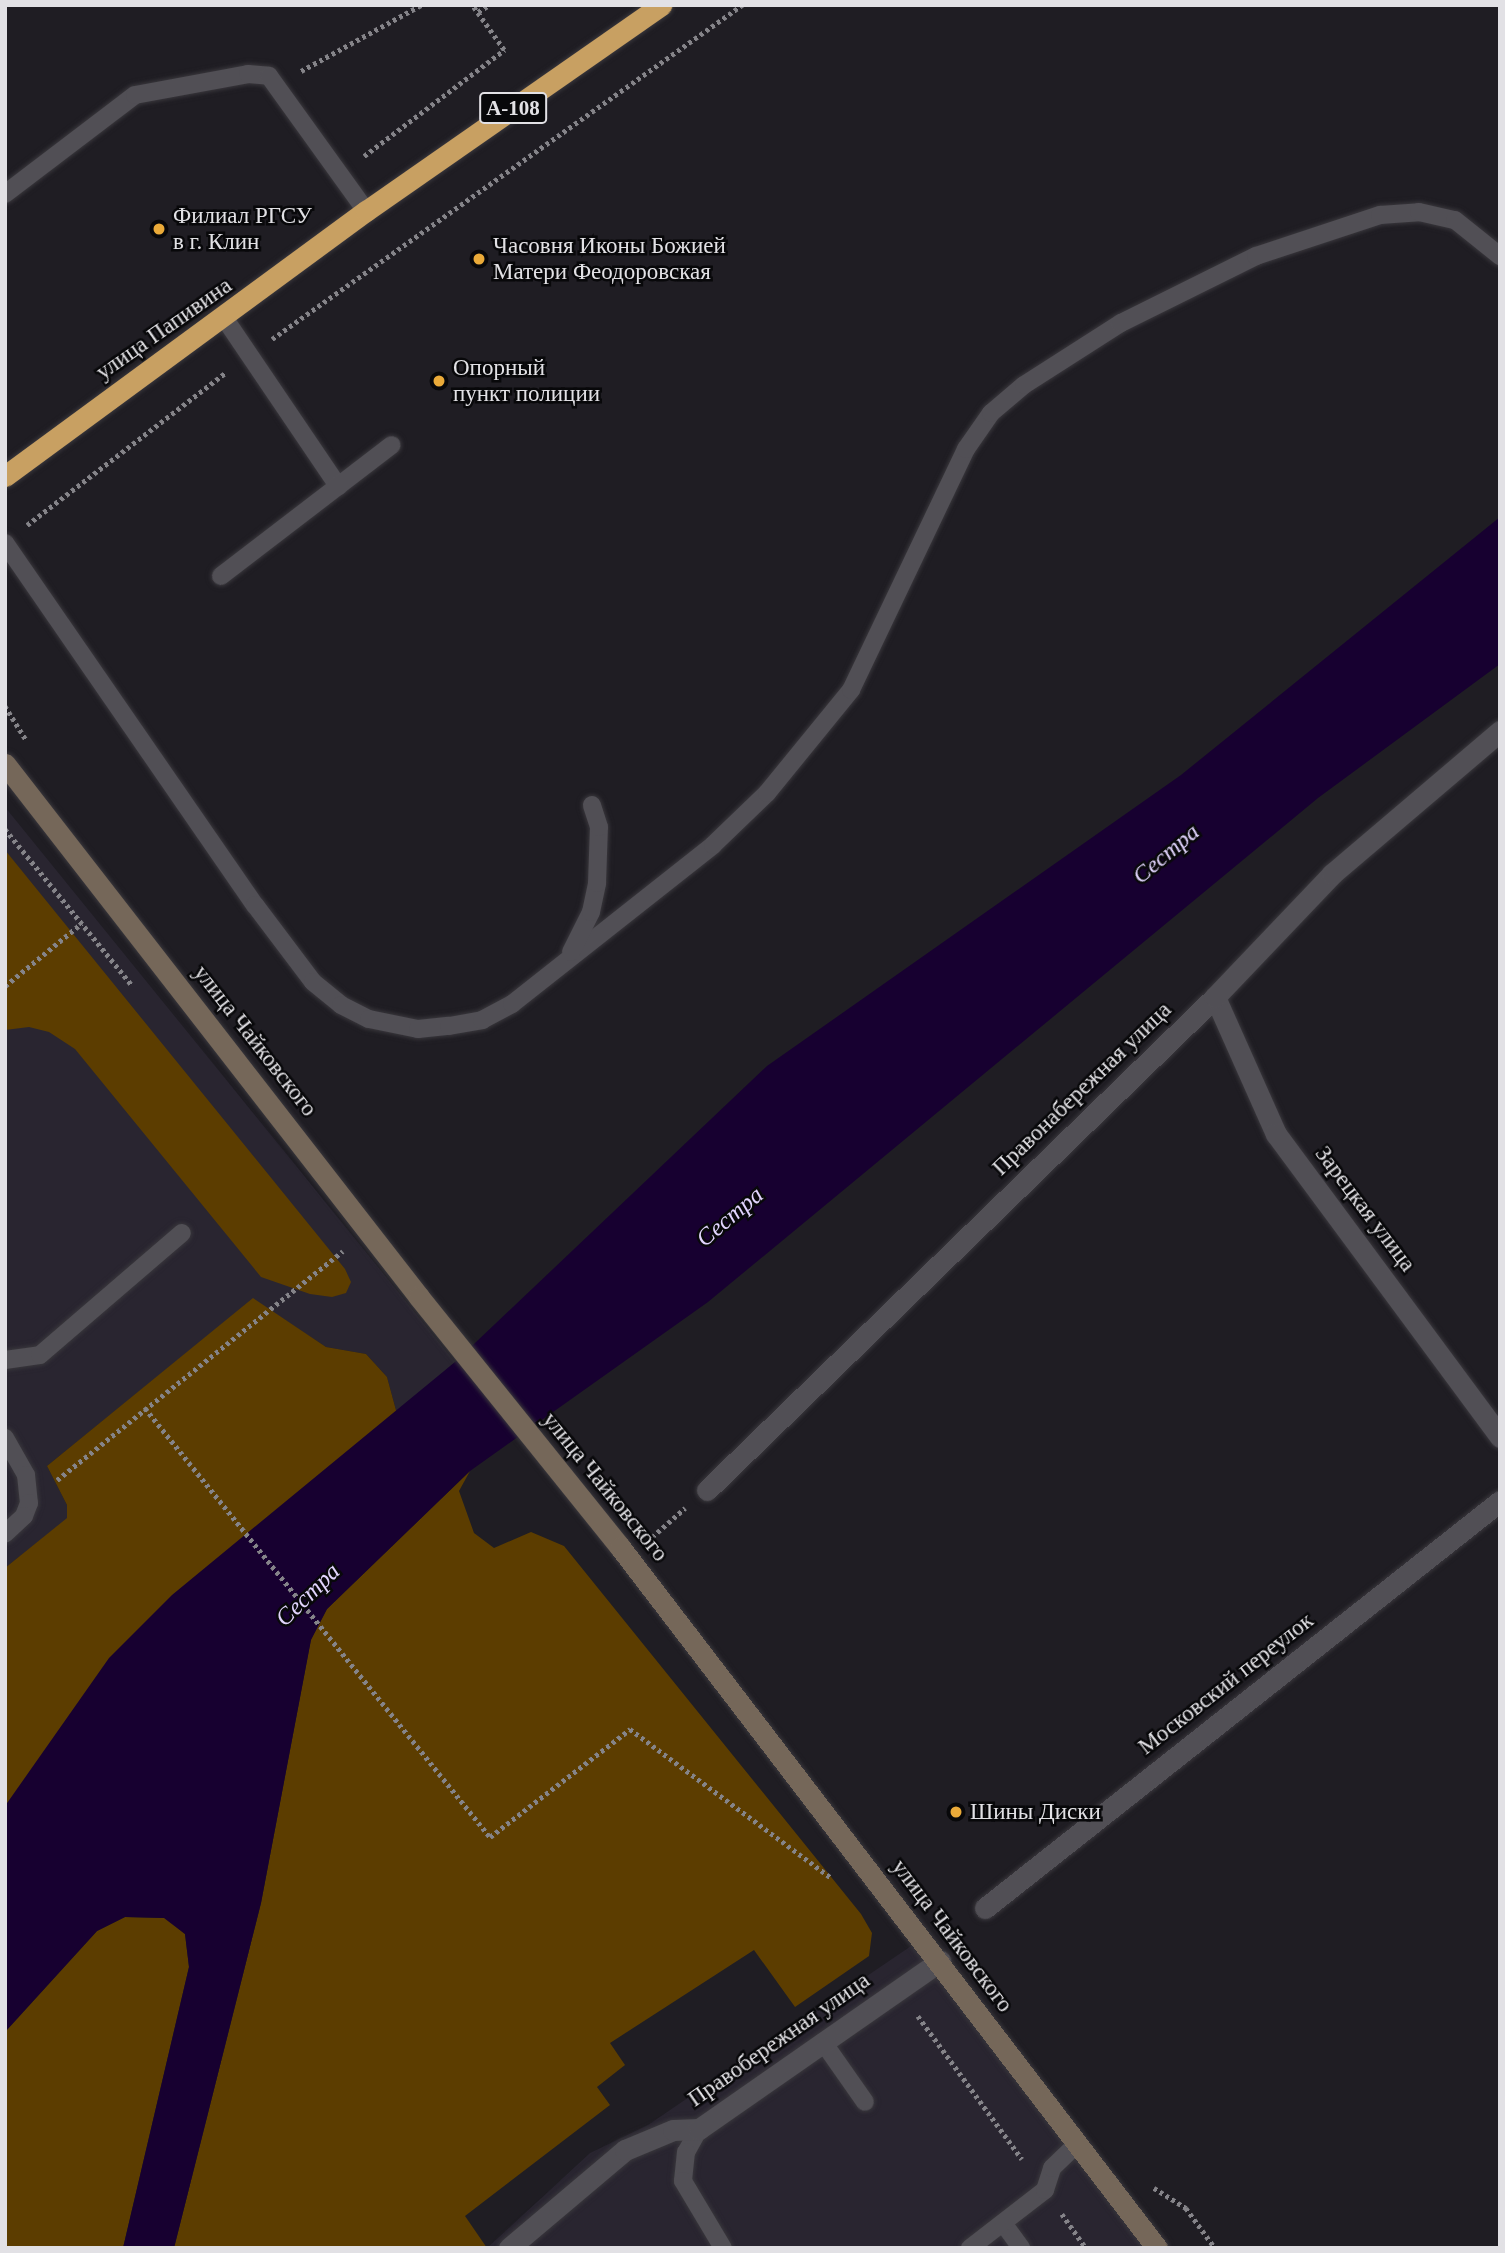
<!DOCTYPE html>
<html>
<head>
<meta charset="utf-8">
<style>
	body { margin:0 }
	#map { position:relative; width:1505px; height:2253px; overflow:hidden; background:#1f1d23; font-family:Georgia,serif }
	div>[style] { position:absolute }
	.built>* { inset:0; background:#292530 }
	.green>* { inset:0; background:#5c3d00 }
	.water>* { inset:0; background:#170030 }
	.path>* { height:4.5px; margin-top:-2.25px; transform-origin:0; background:repeating-linear-gradient(90deg,#858489 0 3.5px,transparent 0 7px) }
	.roads { filter:drop-shadow(0 0 2px #39373c) drop-shadow(0 0 2px #39373c) }
	.lane>* { height:18px; margin:-9px; padding:0 9px; transform-origin:9px; border-radius:9px; background:#514f55 }
	.street>* { height:21px; margin:-10.5px; padding:0 10.5px; transform-origin:10.5px; border-radius:10.5px; background:#514f55 }
	.secondary>* { height:21px; margin:-10.5px; padding:0 10.5px; transform-origin:10.5px; border-radius:10.5px; background:#756759 }
	.highway>* { height:21px; margin:-10.5px; padding:0 10.5px; transform-origin:10.5px; border-radius:10.5px; background:#c8a062 }
	.dots>* { width:19px; height:19px; translate:-50% -50%; box-sizing:border-box; border:4px solid #08080a; border-radius:50% }
	span { translate:-50% -50%; white-space:nowrap; text-align:center; line-height:1.15; -webkit-text-stroke:5px #08080a; paint-order:stroke }
	.shield-label span { padding:2px 5px; background:#08080a; border:2px solid; border-radius:5px; -webkit-text-stroke-width:0 }
	.shield-label { font-size:21px; color:#e2e1e5; font-weight:700 }
	.poi-label { font-size:23px; color:#e2e1e5 }
	.left { translate:0 -50%; text-align:left }
	.street-label { font-size:23px; color:#e2e1e5 }
	.water-label { font-size:24px; color:#e2d5fe; font-style:italic }
	.frame { position:absolute; inset:0; border:7px solid #e2e1e5; pointer-events:none }
</style>
</head>
<body>
<div id="map">
	<div class="built">
		<i style="clip-path:polygon(5px 807px,455px 1362px,397px 1414px,387px 1377px,366px 1354px,326px 1347px,253px 1299px,47px 1466px,67px 1505px,67px 1519px,5px 1568px)"></i>
		<i style="clip-path:polygon(914px 1944px,1145px 2248px,487px 2248px,590px 2153px,648px 2125px)"></i>
	</div>
	<div class="green">
		<i style="clip-path:polygon(5px 850px,345px 1269px,351px 1282px,346px 1293px,332px 1297px,310px 1294px,261px 1277px,75px 1049px,49px 1032px,29px 1027px,5px 1030px)"></i>
		<i style="clip-path:polygon(253px 1298px,326px 1347px,366px 1354px,387px 1377px,397px 1414px,287px 1504px,5px 1806px,5px 1568px,67px 1518px,67px 1505px,47px 1466px)"></i>
		<i style="clip-path:polygon(470px 1471px,459px 1491px,474px 1533px,494px 1548px,531px 1532px,564px 1546px,861px 1914px,872px 1933px,869px 1956px,795px 2007px,754px 1950px,610px 2043px,625px 2065px,597px 2087px,610px 2105px,465px 2216px,487px 2248px,174px 2248px,261px 1903px,311px 1639px,327px 1609px)"></i>
		<i style="clip-path:polygon(125px 1917px,165px 1918px,185px 1934px,189px 1967px,123px 2248px,5px 2248px,5px 2032px,97px 1931px)"></i>
	</div>
	<div class="water">
		<i style="clip-path:polygon(1500px 517px,1500px 664px,1318px 798px,708px 1302px,470px 1471px,327px 1609px,311px 1640px,261px 1903px,174px 2248px,123px 2248px,189px 1967px,185px 1934px,164px 1918px,125px 1917px,97px 1931px,5px 2032px,5px 1806px,109px 1658px,172px 1595px,455px 1362px,767px 1066px,1181px 775px)"></i>
	</div>
	<div class="path">
		<i style="left:478px;top:12px;width:13px;rotate:-32deg"></i>
		<i style="left:301px;top:71px;width:137px;rotate:-28.8deg"></i>
		<i style="left:364px;top:156px;width:176px;rotate:-37.1deg"></i>
		<i style="left:504px;top:50px;width:55px;rotate:-125.4deg"></i>
		<i style="left:272px;top:339px;width:577px;rotate:-35.4deg"></i>
		<i style="left:27px;top:525px;width:250px;rotate:-37.5deg"></i>
		<i style="left:5px;top:706px;width:39px;rotate:58deg"></i>
		<i style="left:5px;top:829px;width:200px;rotate:50.9deg"></i>
		<i style="left:5px;top:986px;width:99px;rotate:-39.3deg"></i>
		<i style="left:145px;top:1408px;width:551px;rotate:51.19deg"></i>
		<i style="left:490px;top:1837px;width:177px;rotate:-37.6deg"></i>
		<i style="left:630px;top:1729px;width:249px;rotate:36.5deg"></i>
		<i style="left:57px;top:1480px;width:366px;rotate:-38.7deg"></i>
		<i style="left:652px;top:1537px;width:44px;rotate:-41.3deg"></i>
		<i style="left:918px;top:2016px;width:177px;rotate:54deg"></i>
		<i style="left:1154px;top:2188px;width:38px;rotate:32deg"></i>
		<i style="left:1186px;top:2208px;width:49px;rotate:54.1deg"></i>
		<i style="left:1062px;top:2214px;width:42px;rotate:54.8deg"></i>
	</div>
	<div class="roads">
		<div class="lane">
			<i style="left:5px;top:194px;width:163px;rotate:-37.3deg"></i>
			<i style="left:135px;top:95px;width:115px;rotate:-10.5deg"></i>
			<i style="left:248px;top:74px;width:21px;rotate:5deg"></i>
			<i style="left:269px;top:76px;width:166px;rotate:54.3deg"></i>
			<i style="left:225px;top:319px;width:202px;rotate:55.9deg"></i>
			<i style="left:5px;top:543px;width:440px;rotate:55.4deg"></i>
			<i style="left:255px;top:905px;width:96px;rotate:53deg"></i>
			<i style="left:313px;top:982px;width:36px;rotate:39deg"></i>
			<i style="left:341px;top:1005px;width:31px;rotate:27deg"></i>
			<i style="left:369px;top:1019px;width:50px;rotate:11.5deg"></i>
			<i style="left:418px;top:1029px;width:31px;rotate:-6deg"></i>
			<i style="left:449px;top:1026px;width:34px;rotate:-10deg"></i>
			<i style="left:482px;top:1020px;width:34px;rotate:-28deg"></i>
			<i style="left:512px;top:1004px;width:256px;rotate:-38.3deg"></i>
			<i style="left:713px;top:845px;width:75px;rotate:-43.9deg"></i>
			<i style="left:767px;top:793px;width:133px;rotate:-50.8deg"></i>
			<i style="left:851px;top:690px;width:267px;rotate:-64.5deg"></i>
			<i style="left:966px;top:449px;width:44px;rotate:-55.2deg"></i>
			<i style="left:991px;top:413px;width:43px;rotate:-40.3deg"></i>
			<i style="left:1024px;top:385px;width:115px;rotate:-32.6deg"></i>
			<i style="left:1121px;top:323px;width:151px;rotate:-26.4deg"></i>
			<i style="left:1256px;top:256px;width:131px;rotate:-18.3deg"></i>
			<i style="left:1380px;top:215px;width:39px;rotate:-4deg"></i>
			<i style="left:1419px;top:212px;width:37px;rotate:13deg"></i>
			<i style="left:1455px;top:220px;width:58px;rotate:38.7deg"></i>
			<i style="left:221px;top:576px;width:215px;rotate:-37.5deg"></i>
			<i style="left:571px;top:952px;width:45px;rotate:-63.4deg"></i>
			<i style="left:591px;top:912px;width:30px;rotate:-78deg"></i>
			<i style="left:597px;top:883px;width:56px;rotate:-88deg"></i>
			<i style="left:599px;top:827px;width:23px;rotate:-108deg"></i>
			<i style="left:5px;top:1360px;width:35px;rotate:-8deg"></i>
			<i style="left:40px;top:1355px;width:187px;rotate:-40.7deg"></i>
			<i style="left:5px;top:1438px;width:43px;rotate:60.4deg"></i>
			<i style="left:26px;top:1475px;width:28px;rotate:84deg"></i>
			<i style="left:29px;top:1503px;width:14px;rotate:111deg"></i>
			<i style="left:24px;top:1516px;width:26px;rotate:137deg"></i>
			<i style="left:823px;top:2042px;width:73px;rotate:55deg"></i>
			<i style="left:699px;top:2129px;width:26px;rotate:119deg"></i>
			<i style="left:686px;top:2152px;width:29px;rotate:96deg"></i>
			<i style="left:683px;top:2181px;width:78px;rotate:59.2deg"></i>
			<i style="left:1003px;top:2223px;width:31px;rotate:54deg"></i>
			<i style="left:970px;top:2248px;width:95px;rotate:-37.7deg"></i>
			<i style="left:1045px;top:2190px;width:23px;rotate:-72deg"></i>
			<i style="left:1052px;top:2168px;width:35px;rotate:-44deg"></i>
		</div>
		<div class="street">
			<i style="left:1215px;top:997px;width:150px;rotate:66deg"></i>
			<i style="left:1276px;top:1134px;width:377px;rotate:53.5deg"></i>
			<i style="left:707px;top:1490px;width:708px;rotate:-44.14deg"></i>
			<i style="left:1215px;top:997px;width:170px;rotate:-46.4deg"></i>
			<i style="left:1332px;top:874px;width:221px;rotate:-40.4deg"></i>
			<i style="left:985px;top:1908px;width:656px;rotate:-38.32deg"></i>
			<i style="left:509px;top:2248px;width:152px;rotate:-40.2deg"></i>
			<i style="left:625px;top:2150px;width:52px;rotate:-22.6deg"></i>
			<i style="left:673px;top:2130px;width:26px;rotate:-2deg"></i>
			<i style="left:699px;top:2129px;width:294px;rotate:-34.9deg"></i>
		</div>
		<div class="secondary">
			<i style="left:5px;top:764px;width:675px;rotate:52.16deg"></i>
			<i style="left:419px;top:1297px;width:321px;rotate:51.2deg"></i>
			<i style="left:620px;top:1547px;width:883px;rotate:52.55deg"></i>
		</div>
		<div class="highway">
			<i style="left:5px;top:476px;width:448px;rotate:-36.3deg"></i>
			<i style="left:366px;top:211px;width:360px;rotate:-34.9deg"></i>
		</div>
	</div>
	<div class="dots">
		<i style="left:159px;top:229px;background:#eaaa39"></i>
		<i style="left:479px;top:259px;background:#eaaa39"></i>
		<i style="left:439px;top:381px;background:#eaaa39"></i>
		<i style="left:956px;top:1812px;background:#eaaa39"></i>
	</div>
	<div class="shield-label">
		<span style="left:513px;top:108px">А-108</span>
	</div>
	<div class="poi-label">
		<span class="left" style="left:173px;top:229px">Филиал РГСУ<br>в г. Клин</span>
		<span class="left" style="left:493px;top:259px">Часовня Иконы Божией<br>Матери Феодоровская</span>
		<span class="left" style="left:453px;top:381px">Опорный<br>пункт полиции</span>
		<span class="left" style="left:970px;top:1812px">Шины Диски</span>
	</div>
	<div class="street-label">
		<span style="left:164px;top:329px;rotate:-35deg">улица Папивина</span>
		<span style="left:255px;top:1041px;rotate:52deg">улица Чайковского</span>
		<span style="left:1082px;top:1089px;rotate:-44deg">Правонабережная улица</span>
		<span style="left:1365px;top:1209px;rotate:53deg">Зарецкая улица</span>
		<span style="left:605px;top:1487px;rotate:51deg">улица Чайковского</span>
		<span style="left:1226px;top:1684px;rotate:-38deg">Московский переулок</span>
		<span style="left:952px;top:1936px;rotate:53deg">улица Чайковского</span>
		<span style="left:779px;top:2040px;rotate:-35deg">Правобережная улица</span>
	</div>
	<div class="water-label">
		<span style="left:1166px;top:854px;rotate:-40deg">Сестра</span>
		<span style="left:730px;top:1217px;rotate:-40deg">Сестра</span>
		<span style="left:308px;top:1595px;rotate:-44deg">Сестра</span>
	</div>
	<div class="frame"></div>
</div>
</body>
</html>
